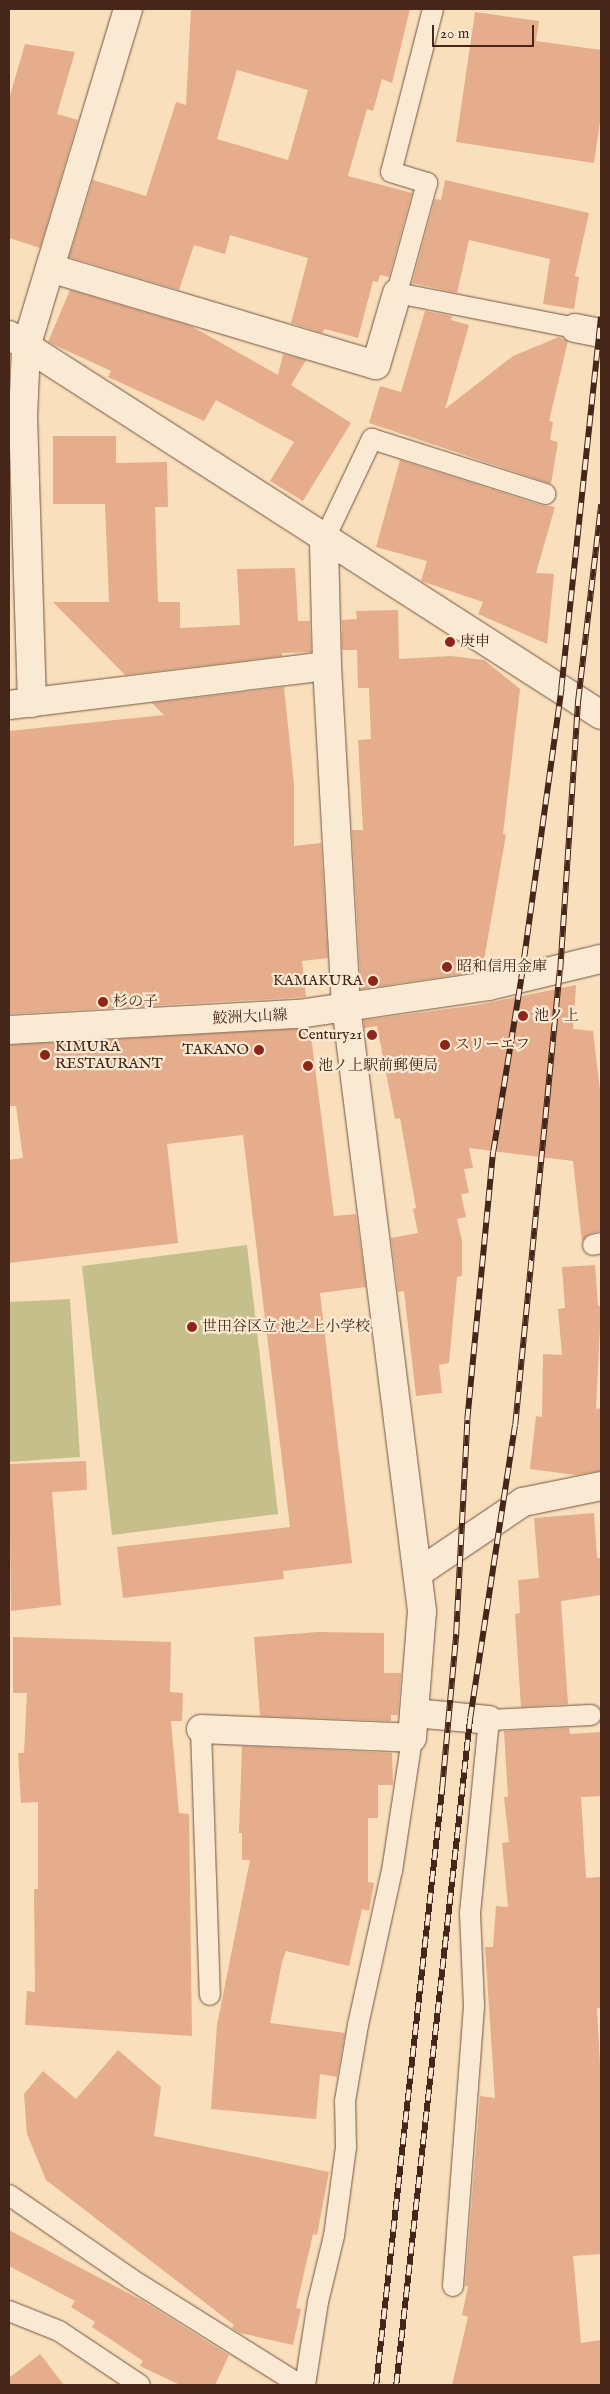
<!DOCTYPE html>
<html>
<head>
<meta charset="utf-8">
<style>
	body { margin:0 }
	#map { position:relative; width:610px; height:2394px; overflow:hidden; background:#f9dfbc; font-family:"IM FELL English","Noto Serif JP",serif }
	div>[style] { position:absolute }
	.green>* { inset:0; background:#c5c08b }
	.building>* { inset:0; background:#e5ad8b }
	.roads { filter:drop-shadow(0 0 1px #735441) drop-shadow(0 0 1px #735441) }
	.lane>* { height:20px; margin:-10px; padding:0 10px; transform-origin:10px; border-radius:10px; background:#fbead3 }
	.street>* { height:28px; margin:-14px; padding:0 14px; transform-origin:14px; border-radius:14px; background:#fbead3 }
	.secondary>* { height:28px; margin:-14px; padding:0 14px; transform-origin:14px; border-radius:14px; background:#fbead3 }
	.rail>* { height:5.5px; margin-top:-2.75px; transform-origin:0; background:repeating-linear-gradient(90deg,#fbead3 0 11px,#462618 0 22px); box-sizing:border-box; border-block:1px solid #462618 }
	.dots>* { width:14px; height:14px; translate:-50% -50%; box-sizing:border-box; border:2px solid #fbead3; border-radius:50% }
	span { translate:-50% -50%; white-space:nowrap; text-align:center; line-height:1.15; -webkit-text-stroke:4.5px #fbead3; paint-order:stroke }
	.poi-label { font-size:15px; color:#462618 }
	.left { translate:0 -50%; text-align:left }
	.right { translate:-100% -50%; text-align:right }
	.street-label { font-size:15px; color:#462618 }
	.frame { position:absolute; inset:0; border:10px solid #462618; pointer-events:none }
	.scale { position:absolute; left:432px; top:25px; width:102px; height:22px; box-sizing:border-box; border:2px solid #462618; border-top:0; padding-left:6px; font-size:15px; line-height:18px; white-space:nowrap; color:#462618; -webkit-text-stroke:4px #fbead3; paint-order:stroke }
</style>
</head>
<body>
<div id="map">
	<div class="green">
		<i style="clip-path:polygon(247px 1245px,278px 1514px,112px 1535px,82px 1266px)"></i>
		<i style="clip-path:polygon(70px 1299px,80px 1457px,9px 1462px,9px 1302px)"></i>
	</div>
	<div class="building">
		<i style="clip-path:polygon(evenodd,191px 9px,410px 9px,392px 83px,382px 79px,373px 111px,367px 109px,348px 176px,412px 193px,389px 277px,380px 275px,378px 282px,373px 281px,358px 338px,325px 329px,322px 333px,291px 323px,308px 258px,230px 235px,225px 254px,194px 245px,179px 290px,69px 257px,93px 180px,146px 196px,176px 102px,186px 105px,191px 9px,237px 70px,308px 90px,288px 160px,217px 139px,237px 70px)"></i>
		<i style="clip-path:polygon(475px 12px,539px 21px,536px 41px,601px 50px,601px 115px,594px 163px,456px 142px)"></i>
		<i style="clip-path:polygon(25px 44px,75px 52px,57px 114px,78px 120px,40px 248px,9px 238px,9px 99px)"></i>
		<i style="clip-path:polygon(445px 180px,589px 213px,575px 276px,579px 277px,574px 309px,543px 304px,550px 259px,469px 240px,457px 293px,412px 283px,435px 199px,441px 200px)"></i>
		<i style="clip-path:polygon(70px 290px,191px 326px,278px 375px,283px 354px,306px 360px,291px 385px,351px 423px,303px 501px,270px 481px,294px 442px,216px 400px,204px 421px,108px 377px,111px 371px,48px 342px)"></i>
		<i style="clip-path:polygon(425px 311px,452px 316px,451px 320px,469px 325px,445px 409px,513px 356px,559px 337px,568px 341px,549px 421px,553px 422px,550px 440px,558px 442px,551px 484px,369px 423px,380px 386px,401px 392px)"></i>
		<i style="clip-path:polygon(53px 436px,116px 436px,116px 463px,167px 462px,168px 507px,155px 507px,158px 602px,180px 602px,180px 628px,240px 625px,237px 569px,295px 568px,298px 621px,310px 621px,311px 652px,282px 653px,282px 656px,125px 675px,53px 602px,109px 602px,105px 504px,53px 504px)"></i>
		<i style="clip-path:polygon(400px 460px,541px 505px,555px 507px,536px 573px,554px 574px,547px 644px,478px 614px,483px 602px,421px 581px,427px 561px,376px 547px)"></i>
		<i style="clip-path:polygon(398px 610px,399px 659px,451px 656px,484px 660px,520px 689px,503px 834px,506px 835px,482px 971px,361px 989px,352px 830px,363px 830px,358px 740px,371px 739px,369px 688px,358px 688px,357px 650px,342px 650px,342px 620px,357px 619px,356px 611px)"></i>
		<i style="clip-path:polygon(284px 687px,294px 784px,294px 846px,321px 843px,328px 958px,302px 961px,306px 997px,9px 1014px,9px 731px,164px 715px,152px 703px)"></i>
		<i style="clip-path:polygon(576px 985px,573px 1029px,593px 1031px,601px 1099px,601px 1231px,590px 1234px,582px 1241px,573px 1161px,469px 1148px,473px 1168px,464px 1169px,469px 1193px,461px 1194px,466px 1217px,457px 1219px,462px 1241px,462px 1276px,457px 1277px,449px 1363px,439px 1365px,442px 1393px,416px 1396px,404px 1291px,398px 1292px,391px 1238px,418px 1233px,413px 1209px,416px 1208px,400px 1118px,395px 1119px,377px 1026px,364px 1028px,364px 1020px,477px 1005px)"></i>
		<i style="clip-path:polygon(310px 1028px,334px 1216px,356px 1214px,366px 1287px,320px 1293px,352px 1563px,283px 1571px,284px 1579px,123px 1598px,117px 1547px,290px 1527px,243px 1135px,167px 1144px,178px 1243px,9px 1263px,9px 1160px,23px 1158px,16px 1106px,9px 1106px,9px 1045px)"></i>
		<i style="clip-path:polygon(595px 1265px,598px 1306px,601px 1306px,596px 1409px,601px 1408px,601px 1471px,576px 1475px,530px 1469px,536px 1416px,542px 1417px,543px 1354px,562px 1355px,558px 1309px,565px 1308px,562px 1267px)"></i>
		<i style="clip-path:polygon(86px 1461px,87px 1490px,52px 1492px,61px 1605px,11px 1611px,9px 1464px)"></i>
		<i style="clip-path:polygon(594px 1513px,597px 1558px,601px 1558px,601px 1595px,561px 1601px,568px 1704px,521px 1707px,515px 1614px,520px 1613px,518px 1580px,539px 1578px,534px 1518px)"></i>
		<i style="clip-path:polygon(318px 1632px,384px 1633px,384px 1673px,401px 1673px,398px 1715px,391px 1715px,391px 1721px,260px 1716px,254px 1637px)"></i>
		<i style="clip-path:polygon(13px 1637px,171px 1642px,170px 1692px,183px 1693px,182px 1721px,171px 1721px,179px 1813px,189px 1814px,192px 2036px,25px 2025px,27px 1991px,35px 1992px,34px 1889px,38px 1889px,38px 1802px,21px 1803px,18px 1753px,24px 1753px,27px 1693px,13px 1693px)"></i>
		<i style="clip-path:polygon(569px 1728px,570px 1734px,601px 1732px,601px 1796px,581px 1797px,586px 1878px,601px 1877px,601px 2008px,597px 2008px,601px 2084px,601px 2254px,573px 2256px,581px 2343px,601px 2340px,601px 2385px,452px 2385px,468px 2317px,462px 2315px,468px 2286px,465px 2286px,480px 2096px,495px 2098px,485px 1947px,493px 1947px,496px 1906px,508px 1907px,502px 1843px,509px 1842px,504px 1797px,508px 1797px,504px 1731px)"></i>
		<i style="clip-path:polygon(242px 1746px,392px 1753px,393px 1785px,378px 1785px,378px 1818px,368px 1818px,368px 1882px,374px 1883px,369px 1911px,362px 1909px,349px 1966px,286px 1951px,282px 1962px,270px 2023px,345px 2033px,337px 2077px,320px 2074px,316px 2119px,211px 2109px,217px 2025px,250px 1860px,242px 1860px,242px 1833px,239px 1833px)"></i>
		<i style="clip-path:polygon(118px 2050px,161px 2087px,154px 2136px,329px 2172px,317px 2235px,313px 2234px,296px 2308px,301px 2309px,293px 2345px,240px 2333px,232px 2328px,234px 2325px,46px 2180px,27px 2134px,24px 2094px,43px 2071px,76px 2099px)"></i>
		<i style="clip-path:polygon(9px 2230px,143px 2301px,229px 2355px,215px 2385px,180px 2385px,140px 2366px,143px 2361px,92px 2327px,95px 2322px,71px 2307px,75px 2301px,9px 2266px)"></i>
		<i style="clip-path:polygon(40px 2354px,64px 2385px,9px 2385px,9px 2378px)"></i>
	</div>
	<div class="roads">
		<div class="lane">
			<i style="left:433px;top:9px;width:168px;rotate:104.4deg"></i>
			<i style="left:391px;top:172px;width:38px;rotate:17deg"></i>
			<i style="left:427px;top:183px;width:114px;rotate:105.3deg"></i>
			<i style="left:397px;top:293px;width:181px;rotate:11.1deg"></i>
			<i style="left:324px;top:540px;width:112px;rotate:-64.6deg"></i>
			<i style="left:372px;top:439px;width:182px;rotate:17.6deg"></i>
			<i style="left:593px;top:1245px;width:8px;rotate:-14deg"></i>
			<i style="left:201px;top:1729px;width:266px;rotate:88.1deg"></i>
			<i style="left:9px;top:2195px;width:148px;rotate:34.5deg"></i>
			<i style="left:131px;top:2279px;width:194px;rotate:32.1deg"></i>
			<i style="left:453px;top:2286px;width:282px;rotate:-85.7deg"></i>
			<i style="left:474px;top:2005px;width:92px;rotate:-92.5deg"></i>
			<i style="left:470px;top:1913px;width:194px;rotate:-84.4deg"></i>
			<i style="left:489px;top:1720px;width:102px;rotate:-2.8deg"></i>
			<i style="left:9px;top:2311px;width:54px;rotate:21.8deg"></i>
			<i style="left:59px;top:2331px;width:97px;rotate:33.7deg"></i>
			<i style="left:305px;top:2385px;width:84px;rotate:-81.1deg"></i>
			<i style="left:318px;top:2302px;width:68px;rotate:-76.4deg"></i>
			<i style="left:334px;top:2236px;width:90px;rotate:-82.3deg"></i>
			<i style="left:346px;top:2147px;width:46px;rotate:-91.2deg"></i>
			<i style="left:345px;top:2101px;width:77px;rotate:-80.3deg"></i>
			<i style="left:358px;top:2025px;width:158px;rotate:-77.6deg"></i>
			<i style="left:392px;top:1871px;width:134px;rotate:-81.4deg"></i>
		</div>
		<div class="street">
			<i style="left:50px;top:268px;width:340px;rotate:16.6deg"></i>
			<i style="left:376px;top:365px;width:75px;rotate:-73.7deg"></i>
			<i style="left:575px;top:328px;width:26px;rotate:11deg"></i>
			<i style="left:9px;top:335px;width:703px;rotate:32.7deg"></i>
			<i style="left:32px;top:703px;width:286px;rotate:-91.8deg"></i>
			<i style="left:23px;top:417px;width:70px;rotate:-87.5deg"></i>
			<i style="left:26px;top:347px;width:353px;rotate:-73.2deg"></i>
			<i style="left:9px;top:705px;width:320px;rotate:-7deg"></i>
			<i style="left:418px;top:1573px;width:127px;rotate:-34.1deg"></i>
			<i style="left:523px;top:1502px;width:80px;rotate:-11.6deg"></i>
			<i style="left:414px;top:1713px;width:75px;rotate:5.3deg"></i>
			<i style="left:201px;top:1729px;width:211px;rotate:2.4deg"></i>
			<i style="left:412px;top:1738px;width:127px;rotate:-85.5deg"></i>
			<i style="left:422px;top:1611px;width:610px;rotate:-97.16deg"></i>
			<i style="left:346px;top:1006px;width:341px;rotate:-93.2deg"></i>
			<i style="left:327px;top:666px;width:126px;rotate:-91.4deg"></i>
		</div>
		<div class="secondary">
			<i style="left:9px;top:1030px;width:290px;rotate:-3.2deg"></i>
			<i style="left:299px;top:1014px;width:192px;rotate:-8.4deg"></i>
			<i style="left:489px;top:986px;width:115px;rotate:-13.6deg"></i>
		</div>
	</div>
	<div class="rail">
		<i style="left:376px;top:2385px;width:601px;rotate:-83.69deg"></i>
		<i style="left:442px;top:1788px;width:156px;rotate:-84.8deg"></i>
		<i style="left:456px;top:1633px;width:213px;rotate:-87deg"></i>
		<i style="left:467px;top:1420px;width:269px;rotate:-84.5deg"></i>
		<i style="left:493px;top:1152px;width:175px;rotate:-80.8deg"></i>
		<i style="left:521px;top:979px;width:293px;rotate:-82.1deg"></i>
		<i style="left:561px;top:689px;width:374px;rotate:-83.9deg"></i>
		<i style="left:396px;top:2385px;width:671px;rotate:-83.67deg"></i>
		<i style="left:470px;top:1718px;width:296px;rotate:-81.3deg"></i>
		<i style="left:515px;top:1425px;width:457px;rotate:-84.4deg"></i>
		<i style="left:560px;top:970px;width:271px;rotate:-86.2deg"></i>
		<i style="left:578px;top:700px;width:197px;rotate:-83.3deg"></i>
	</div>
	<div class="dots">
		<i style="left:450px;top:642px;background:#8f2418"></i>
		<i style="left:447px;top:967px;background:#8f2418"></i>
		<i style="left:373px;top:981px;background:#8f2418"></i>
		<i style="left:103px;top:1002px;background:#8f2418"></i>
		<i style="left:523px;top:1016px;background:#8f2418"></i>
		<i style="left:372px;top:1035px;background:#8f2418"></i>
		<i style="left:445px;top:1045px;background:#8f2418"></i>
		<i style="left:259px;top:1050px;background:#8f2418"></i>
		<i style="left:45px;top:1055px;background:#8f2418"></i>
		<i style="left:308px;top:1066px;background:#8f2418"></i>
		<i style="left:192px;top:1327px;background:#8f2418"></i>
	</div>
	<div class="poi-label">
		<span class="left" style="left:460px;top:642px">庚申</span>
		<span class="left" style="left:457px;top:967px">昭和信用金庫</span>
		<span class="right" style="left:363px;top:981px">KAMAKURA</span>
		<span class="left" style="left:113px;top:1002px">杉の子</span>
		<span class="left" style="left:534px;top:1016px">池ノ上</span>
		<span class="right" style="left:362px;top:1035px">Century21</span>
		<span class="left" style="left:455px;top:1045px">スリーエフ</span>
		<span class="left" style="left:55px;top:1055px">KIMURA<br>RESTAURANT</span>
		<span class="right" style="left:249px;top:1050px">TAKANO</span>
		<span class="left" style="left:318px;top:1066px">池ノ上駅前郵便局</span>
		<span class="left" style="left:202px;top:1327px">世田谷区立 池之上小学校</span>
	</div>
	<div class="street-label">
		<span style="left:250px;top:1017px;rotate:-3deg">鮫洲大山線</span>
	</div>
	<div class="frame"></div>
	<div class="scale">20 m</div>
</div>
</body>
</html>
